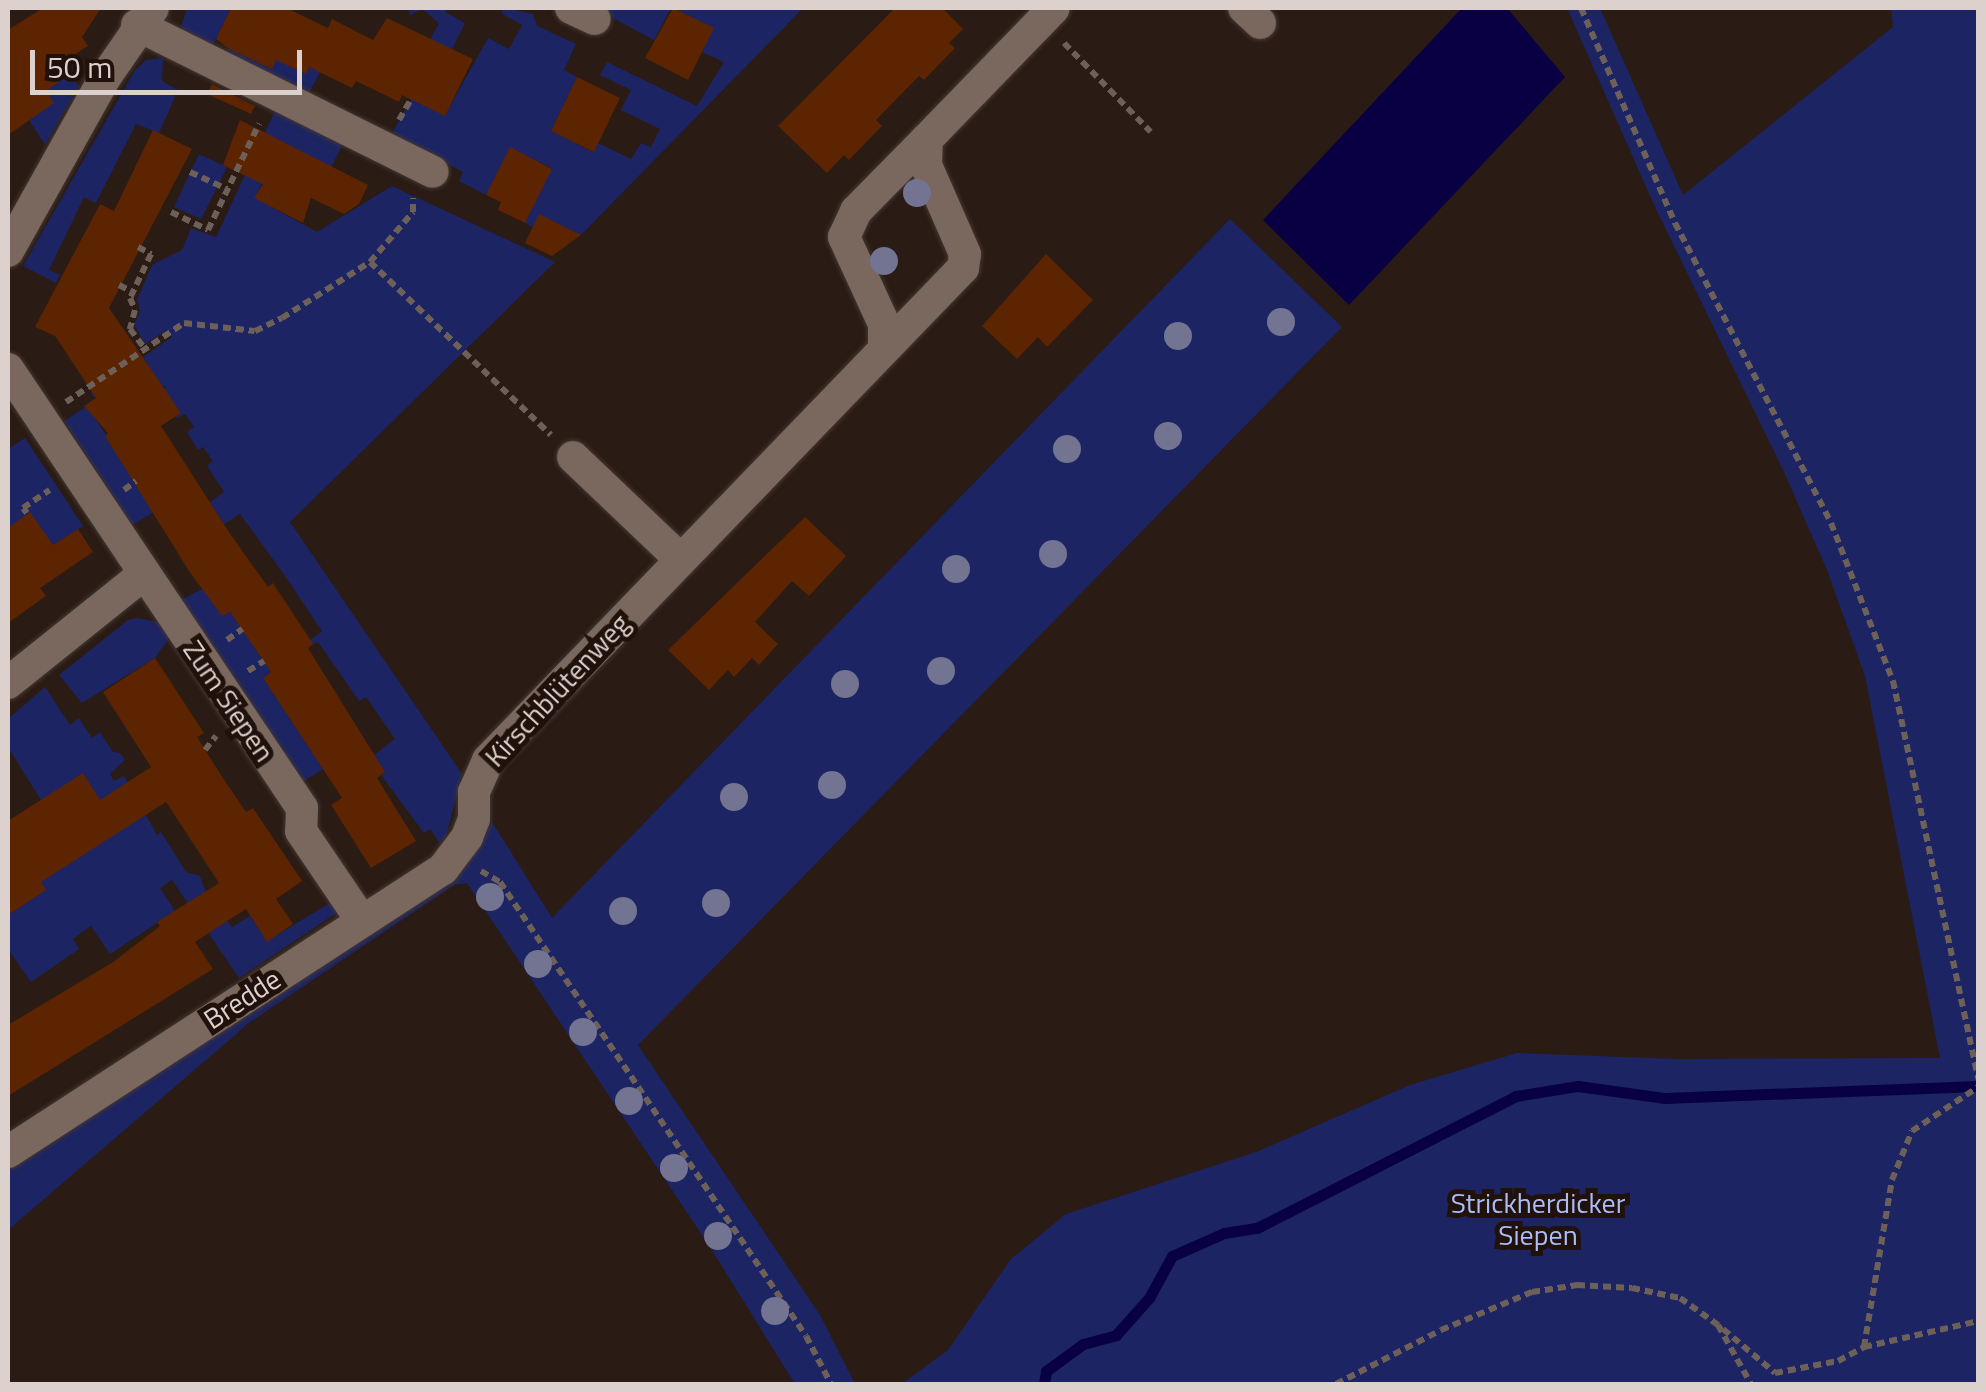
<!DOCTYPE html>
<html>
<head>
<meta charset="utf-8">
<style>
	body { margin:0 }
	#map { position:relative; width:1986px; height:1392px; overflow:hidden; background:#2a1b14; font-family:"Titillium Web",sans-serif }
	div>[style] { position:absolute }
	.green>* { inset:0; background:#1c2464 }
	.water>* { inset:0; background:#080043 }
	.stream>* { height:11px; margin:-5.5px; padding:0 5.5px; transform-origin:5.5px; border-radius:5.5px; background:#080043 }
	.building>* { inset:0; background:#5c2400 }
	.path>* { height:6px; margin-top:-3px; transform-origin:0; background:repeating-linear-gradient(90deg,#6d6059 0 8px,transparent 0 13px) }
	.roads { filter:drop-shadow(0 0 2px #423732) drop-shadow(0 0 2px #423732) }
	.minor>* { height:32px; margin:-16px; padding:0 16px; transform-origin:16px; border-radius:16px; background:#7a685f }
	.trees>* { width:28px; height:28px; margin:-14px; border-radius:50%; background:#727492 }
	span { translate:-50% -50%; white-space:nowrap; text-align:center; line-height:1.15; -webkit-text-stroke:10px #20120b; paint-order:stroke }
	.street-label { font-size:28px; color:#dcd1cc }
	.park-label { font-size:28px; color:#acbdfa }
	.frame { position:absolute; inset:0; border:10px solid #dcd1cc; pointer-events:none }
	.scale { position:absolute; left:30px; top:50px; width:272px; height:45px; box-sizing:border-box; border:5px solid #dcd1cc; border-top:0; padding-left:12px; font-size:30px; line-height:35px; white-space:nowrap; color:#dcd1cc; -webkit-text-stroke:8px #20120b; paint-order:stroke }
</style>
</head>
<body>
<div id="map">
	<div class="green">
		<i style="clip-path:polygon(187px 8px,231px 8px,211px 49px,180px 30px)"></i>
		<i style="clip-path:polygon(408px 8px,446px 8px,445px 12px,465px 23px,447px 59px,425px 49px,439px 23px,422px 9px,410px 15px)"></i>
		<i style="clip-path:polygon(504px 8px,533px 14px,537px 26px,576px 44px,564px 70px,577px 77px,551px 131px,593px 152px,598px 143px,631px 159px,641px 143px,651px 147px,660px 129px,621px 110px,631px 90px,600px 75px,607px 62px,697px 106px,724px 62px,702px 52px,713px 28px,673px 8px,803px 8px,581px 235px,551px 220px,532px 227px,525px 223px,552px 168px,510px 148px,486px 195px,459px 181px,463px 172px,391px 135px,411px 99px,445px 115px,488px 38px,509px 49px,522px 25px,501px 13px)"></i>
		<i style="clip-path:polygon(594px 8px,671px 8px,654px 40px)"></i>
		<i style="clip-path:polygon(1567px 8px,1600px 8px,1683px 195px,1893px 27px,1891px 8px,1978px 8px,1978px 1384px,902px 1384px,948px 1350px,1011px 1259px,1066px 1214px,1256px 1152px,1410px 1085px,1517px 1053px,1677px 1059px,1940px 1058px,1865px 676px,1827px 570px,1784px 472px,1655px 207px)"></i>
		<i style="clip-path:polygon(229px 46px,262px 53px,306px 73px,309px 67px,320px 72px,307px 97px,224px 56px)"></i>
		<i style="clip-path:polygon(163px 58px,162px 81px,178px 90px,159px 133px,136px 124px,96px 203px,84px 197px,49px 270px,60px 275px,56px 283px,23px 266px,135px 70px,146px 60px)"></i>
		<i style="clip-path:polygon(70px 74px,79px 86px,45px 145px,29px 120px,45px 90px)"></i>
		<i style="clip-path:polygon(275px 111px,343px 144px,331px 167px,282px 142px,255px 198px,317px 232px,392px 186px,555px 262px,290px 522px,462px 774px,446px 837px,440px 843px,430px 829px,424px 833px,381px 775px,385px 772px,374px 755px,395px 739px,366px 697px,359px 701px,318px 642px,313px 644px,310px 640px,322px 631px,285px 576px,240px 514px,224px 524px,210px 502px,224px 492px,207px 466px,213px 461px,203px 447px,198px 450px,187px 432px,194px 427px,185px 414px,177px 418px,160px 394px,166px 386px,155px 387px,141px 368px,95px 398px,91px 393px,172px 337px,167px 330px,145px 344px,134px 325px,140px 311px,137px 300px,152px 265px,182px 250px,191px 228px,216px 237px)"></i>
		<i style="clip-path:polygon(199px 154px,227px 167px,201px 219px,174px 207px)"></i>
		<i style="clip-path:polygon(1230px 219px,1342px 327px,638px 1045px,820px 1315px,855px 1384px,795px 1384px,708px 1244px,467px 883px,454px 885px,249px 1023px,8px 1230px,8px 1152px,492px 822px,552px 918px)"></i>
		<i style="clip-path:polygon(87px 406px,156px 511px,132px 525px,64px 421px)"></i>
		<i style="clip-path:polygon(25px 438px,83px 526px,24px 564px,30px 574px,8px 588px,8px 449px)"></i>
		<i style="clip-path:polygon(204px 588px,222px 616px,230px 612px,271px 672px,263px 678px,323px 769px,299px 784px,179px 601px)"></i>
		<i style="clip-path:polygon(138px 618px,157px 622px,171px 635px,155px 658px,82px 703px,59px 675px,128px 620px)"></i>
		<i style="clip-path:polygon(45px 687px,70px 725px,79px 718px,92px 738px,100px 732px,113px 752px,120px 753px,125px 760px,110px 774px,114px 781px,124px 776px,157px 835px,161px 832px,186px 872px,200px 876px,206px 892px,232px 927px,250px 916px,267px 941px,335px 900px,341px 910px,239px 978px,172px 880px,160px 888px,175px 911px,110px 954px,91px 926px,73px 939px,79px 949px,31px 982px,8px 949px,8px 915px,45px 890px,24px 856px,41px 800px,8px 747px,8px 719px)"></i>
	</div>
	<div class="water">
		<i style="clip-path:polygon(1462px 8px,1507px 8px,1565px 77px,1349px 305px,1263px 220px)"></i>
	</div>
	<div class="stream">
		<i style="left:1044px;top:1384px;width:13px;rotate:-81deg"></i>
		<i style="left:1046px;top:1371px;width:46px;rotate:-36.1deg"></i>
		<i style="left:1083px;top:1344px;width:34px;rotate:-15deg"></i>
		<i style="left:1116px;top:1335px;width:50px;rotate:-48.3deg"></i>
		<i style="left:1149px;top:1298px;width:48px;rotate:-61.3deg"></i>
		<i style="left:1172px;top:1256px;width:57px;rotate:-23.9deg"></i>
		<i style="left:1224px;top:1233px;width:33px;rotate:-9deg"></i>
		<i style="left:1257px;top:1228px;width:291px;rotate:-27deg"></i>
		<i style="left:1516px;top:1096px;width:63px;rotate:-9.2deg"></i>
		<i style="left:1578px;top:1086px;width:88px;rotate:7.9deg"></i>
		<i style="left:1665px;top:1098px;width:313px;rotate:-2.2deg"></i>
	</div>
	<div class="building">
		<i style="clip-path:polygon(43px 8px,101px 8px,82px 37px,88px 46px,63px 62px,70px 74px,46px 91px,54px 103px,8px 135px,8px 30px)"></i>
		<i style="clip-path:polygon(231px 8px,286px 8px,328px 28px,332px 19px,373px 40px,387px 18px,473px 59px,445px 116px,402px 95px,399px 102px,356px 81px,352px 88px,309px 67px,306px 74px,276px 60px,272px 69px,229px 49px,216px 39px)"></i>
		<i style="clip-path:polygon(673px 8px,714px 28px,688px 80px,645px 58px)"></i>
		<i style="clip-path:polygon(895px 8px,942px 8px,963px 29px,949px 43px,955px 48px,924px 80px,919px 76px,876px 120px,882px 126px,849px 160px,844px 155px,827px 173px,778px 126px)"></i>
		<i style="clip-path:polygon(577px 77px,620px 98px,594px 152px,551px 131px)"></i>
		<i style="clip-path:polygon(212px 84px,255px 106px,251px 114px,207px 94px)"></i>
		<i style="clip-path:polygon(240px 120px,368px 185px,359px 204px,344px 214px,311px 198px,303px 223px,254px 198px,263px 184px,223px 165px)"></i>
		<i style="clip-path:polygon(153px 130px,192px 149px,109px 308px,181px 413px,161px 426px,231px 535px,268px 587px,273px 583px,313px 644px,308px 648px,385px 772px,377px 778px,416px 841px,371px 868px,331px 805px,342px 798px,263px 678px,271px 672px,230px 612px,222px 616px,189px 571px,105px 436px,108px 433px,84px 406px,96px 398px,55px 336px,35px 327px,100px 204px,114px 211px)"></i>
		<i style="clip-path:polygon(510px 147px,552px 169px,525px 223px,498px 210px,501px 202px,486px 195px)"></i>
		<i style="clip-path:polygon(539px 214px,581px 235px,552px 256px,525px 243px)"></i>
		<i style="clip-path:polygon(1046px 254px,1093px 300px,1047px 347px,1038px 337px,1017px 359px,982px 326px)"></i>
		<i style="clip-path:polygon(30px 512px,53px 545px,78px 529px,93px 552px,40px 588px,46px 596px,8px 623px,8px 528px)"></i>
		<i style="clip-path:polygon(805px 517px,846px 556px,809px 596px,792px 581px,755px 622px,778px 644px,759px 665px,752px 658px,734px 677px,728px 670px,709px 690px,668px 650px)"></i>
		<i style="clip-path:polygon(155px 658px,204px 733px,197px 737px,221px 775px,246px 812px,253px 808px,302px 881px,276px 899px,293px 924px,267px 942px,246px 909px,195px 942px,213px 969px,8px 1096px,8px 1025px,113px 962px,160px 926px,157px 922px,219px 883px,166px 802px,41px 882px,46px 890px,8px 915px,8px 821px,83px 773px,100px 800px,151px 767px,103px 692px)"></i>
	</div>
	<div class="path">
		<i style="left:1581px;top:8px;width:235px;rotate:66.4deg"></i>
		<i style="left:1675px;top:223px;width:338px;rotate:62.5deg"></i>
		<i style="left:1831px;top:523px;width:170px;rotate:68.6deg"></i>
		<i style="left:1893px;top:681px;width:407px;rotate:77.9deg"></i>
		<i style="left:1064px;top:43px;width:124px;rotate:45.7deg"></i>
		<i style="left:399px;top:120px;width:24px;rotate:-60deg"></i>
		<i style="left:190px;top:172px;width:41px;rotate:24.7deg"></i>
		<i style="left:171px;top:212px;width:41px;rotate:25.9deg"></i>
		<i style="left:208px;top:230px;width:118px;rotate:-64.3deg"></i>
		<i style="left:138px;top:247px;width:15px;rotate:28deg"></i>
		<i style="left:151px;top:254px;width:49px;rotate:115.5deg"></i>
		<i style="left:130px;top:298px;width:13px;rotate:67deg"></i>
		<i style="left:135px;top:310px;width:20px;rotate:105deg"></i>
		<i style="left:130px;top:329px;width:25px;rotate:53deg"></i>
		<i style="left:370px;top:262px;width:250px;rotate:43.7deg"></i>
		<i style="left:119px;top:285px;width:16px;rotate:27deg"></i>
		<i style="left:66px;top:402px;width:142px;rotate:-33.8deg"></i>
		<i style="left:184px;top:323px;width:71px;rotate:6.4deg"></i>
		<i style="left:255px;top:331px;width:30px;rotate:-26deg"></i>
		<i style="left:282px;top:318px;width:104px;rotate:-32.5deg"></i>
		<i style="left:370px;top:262px;width:66px;rotate:-49.3deg"></i>
		<i style="left:413px;top:212px;width:14px;rotate:-90deg"></i>
		<i style="left:124px;top:490px;width:15px;rotate:-37deg"></i>
		<i style="left:27px;top:513px;width:6px;rotate:-129deg"></i>
		<i style="left:23px;top:508px;width:32px;rotate:-34deg"></i>
		<i style="left:227px;top:640px;width:19px;rotate:-36deg"></i>
		<i style="left:248px;top:671px;width:19px;rotate:-32deg"></i>
		<i style="left:205px;top:750px;width:18px;rotate:-52deg"></i>
		<i style="left:481px;top:871px;width:22px;rotate:30deg"></i>
		<i style="left:500px;top:882px;width:547px;rotate:56.02deg"></i>
		<i style="left:806px;top:1336px;width:54px;rotate:62.5deg"></i>
		<i style="left:1723px;top:1329px;width:68px;rotate:40.2deg"></i>
		<i style="left:1775px;top:1373px;width:64px;rotate:-10.8deg"></i>
		<i style="left:1838px;top:1361px;width:30px;rotate:-28deg"></i>
		<i style="left:1864px;top:1347px;width:169px;rotate:-80.5deg"></i>
		<i style="left:1892px;top:1180px;width:53px;rotate:-67.8deg"></i>
		<i style="left:1912px;top:1131px;width:79px;rotate:-33.7deg"></i>
		<i style="left:1864px;top:1347px;width:117px;rotate:-12.8deg"></i>
		<i style="left:1336px;top:1384px;width:118px;rotate:-27.2deg"></i>
		<i style="left:1441px;top:1330px;width:99px;rotate:-22.7deg"></i>
		<i style="left:1532px;top:1292px;width:46px;rotate:-8.8deg"></i>
		<i style="left:1577px;top:1285px;width:55px;rotate:3.1deg"></i>
		<i style="left:1632px;top:1288px;width:49px;rotate:11.8deg"></i>
		<i style="left:1680px;top:1298px;width:47px;rotate:35.4deg"></i>
		<i style="left:1718px;top:1325px;width:68px;rotate:60.8deg"></i>
	</div>
	<div class="roads">
		<div class="minor">
			<i style="left:571px;top:8px;width:26px;rotate:25deg"></i>
			<i style="left:1244px;top:8px;width:22px;rotate:43deg"></i>
			<i style="left:137px;top:25px;width:330px;rotate:26.4deg"></i>
			<i style="left:8px;top:251px;width:197px;rotate:-60.8deg"></i>
			<i style="left:104px;top:79px;width:86px;rotate:-55.4deg"></i>
			<i style="left:884px;top:346px;width:22px;rotate:-90deg"></i>
			<i style="left:884px;top:324px;width:96px;rotate:-114.7deg"></i>
			<i style="left:844px;top:237px;width:29px;rotate:-65deg"></i>
			<i style="left:856px;top:211px;width:101px;rotate:-45.4deg"></i>
			<i style="left:8px;top:369px;width:528px;rotate:56.19deg"></i>
			<i style="left:302px;top:808px;width:23px;rotate:92deg"></i>
			<i style="left:301px;top:831px;width:109px;rotate:55.9deg"></i>
			<i style="left:573px;top:457px;width:148px;rotate:43.6deg"></i>
			<i style="left:8px;top:683px;width:173px;rotate:-38.7deg"></i>
			<i style="left:8px;top:1152px;width:519px;rotate:-33.05deg"></i>
			<i style="left:443px;top:869px;width:40px;rotate:-53deg"></i>
			<i style="left:467px;top:837px;width:19px;rotate:-69deg"></i>
			<i style="left:474px;top:819px;width:27px;rotate:-90deg"></i>
			<i style="left:474px;top:792px;width:35px;rotate:-66deg"></i>
			<i style="left:488px;top:760px;width:684px;rotate:-46.01deg"></i>
			<i style="left:963px;top:268px;width:14px;rotate:-82deg"></i>
			<i style="left:965px;top:254px;width:97px;rotate:-113.7deg"></i>
			<i style="left:926px;top:165px;width:26px;rotate:-88deg"></i>
			<i style="left:927px;top:139px;width:182px;rotate:-45.9deg"></i>
		</div>
	</div>
	<div class="trees">
		<i style="left:917px;top:193px"></i>
		<i style="left:884px;top:261px"></i>
		<i style="left:1281px;top:322px"></i>
		<i style="left:1178px;top:336px"></i>
		<i style="left:1168px;top:436px"></i>
		<i style="left:1067px;top:449px"></i>
		<i style="left:1053px;top:554px"></i>
		<i style="left:956px;top:569px"></i>
		<i style="left:941px;top:671px"></i>
		<i style="left:845px;top:684px"></i>
		<i style="left:832px;top:785px"></i>
		<i style="left:734px;top:797px"></i>
		<i style="left:490px;top:897px"></i>
		<i style="left:716px;top:903px"></i>
		<i style="left:623px;top:911px"></i>
		<i style="left:538px;top:964px"></i>
		<i style="left:583px;top:1032px"></i>
		<i style="left:629px;top:1101px"></i>
		<i style="left:674px;top:1168px"></i>
		<i style="left:718px;top:1236px"></i>
		<i style="left:775px;top:1311px"></i>
	</div>
	<div class="street-label">
		<span style="left:557px;top:690px;rotate:-47deg">Kirschblütenweg</span>
		<span style="left:229px;top:701px;rotate:56deg">Zum Siepen</span>
		<span style="left:242px;top:999px;rotate:-33deg">Bredde</span>
	</div>
	<div class="park-label">
		<span style="left:1538px;top:1219px">Strickherdicker<br>Siepen</span>
	</div>
	<div class="frame"></div>
	<div class="scale">50 m</div>
</div>
</body>
</html>
